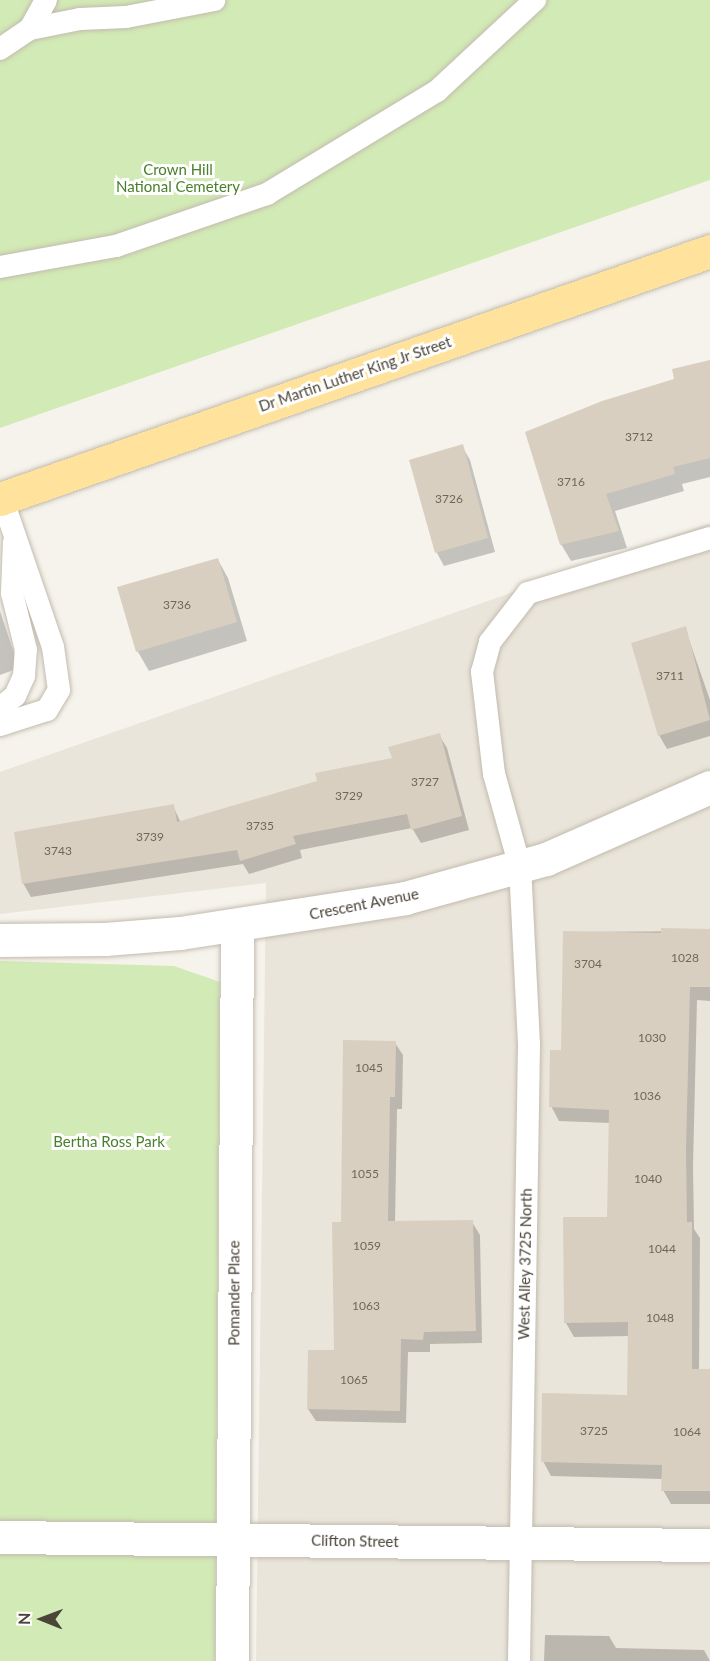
<!DOCTYPE html>
<html>
<head>
<meta charset="utf-8">
<style>
	body { margin:0 }
	#map { position:relative; width:710px; height:1661px; overflow:hidden; background:#f6f3ec; font-family:Lato,sans-serif }
	div>[style] { position:absolute }
	.residential>* { inset:0; background:#eae5da }
	.green>* { inset:0; background:#d2eab5 }
	.shadow>* { inset:0; background:#0003 }
	.building>* { inset:0; background:#d8cfc1 }
	.roads { filter:drop-shadow(0 0 2px #c2bbae) drop-shadow(0 0 2px #c2bbae) }
	.service>* { height:22px; margin:-11px; padding:0 11px; transform-origin:11px; border-radius:11px; background:#fff }
	.minor>* { height:33px; margin:-16.5px; padding:0 16.5px; transform-origin:16.5px; border-radius:16.5px; background:#fff }
	.tertiary>* { height:33px; margin:-16.5px; padding:0 16.5px; transform-origin:16.5px; border-radius:16.5px; background:#fff }
	.primary>* { height:33px; margin:-16.5px; padding:0 16.5px; transform-origin:16.5px; border-radius:16.5px; background:#ffe39c }
	span { translate:-50% -50%; white-space:nowrap; text-align:center; line-height:1.15; -webkit-text-stroke:6px #fff; paint-order:stroke }
	.number-label { font-size:12px; color:#6e675b }
	.number-label span { -webkit-text-stroke-width:0 }
	.park-label { font-size:15px; color:#4a7f2a }
	.street-label { font-size:15px; color:#4b4439 }
	.north { position:absolute; left:12px; top:1589px; width:60px; height:60px; -webkit-text-stroke:4px #fff; paint-order:stroke; rotate:271deg; font-size:16px; font-weight:700; line-height:24px; text-align:center; color:#4b4439 }
	.north::after { content:''; display:block; margin:auto; width:21px; height:27px; background:#4b4439; clip-path:polygon(50% 0,100% 100%,50% 72%,0 100%) }
</style>
</head>
<body>
<div id="map">
	<div class="residential">
		<i style="clip-path:polygon(710px 523px,710px 1661px,256px 1661px,266px 883px,0 914px,0 772px)"></i>
	</div>
	<div class="green">
		<i style="clip-path:polygon(0 0,710px 0,710px 180px,0 428px)"></i>
		<i style="clip-path:polygon(0 961px,174px 966px,220px 982px,215px 1661px,0 1661px)"></i>
	</div>
	<div class="shadow">
		<i style="clip-path:polygon(710px 360px,710px 477px,682px 484px,684px 491px,615px 511px,627px 548px,571px 561px,561px 544px,676px 380px)"></i>
		<i style="clip-path:polygon(462px 446px,470px 460px,495px 552px,444px 566px,437px 553px,411px 461px)"></i>
		<i style="clip-path:polygon(218px 560px,228px 578px,247px 641px,149px 671px,138px 652px,119px 589px)"></i>
		<i style="clip-path:polygon(0 611px,19px 668px,0 675px)"></i>
		<i style="clip-path:polygon(685px 628px,710px 700px,710px 736px,667px 749px,659px 735px)"></i>
		<i style="clip-path:polygon(439px 735px,447px 748px,469px 830px,421px 843px,412px 828px,300px 850px,302px 858px,249px 874px,243px 864px,31px 897px,23px 883px,173px 806px,181px 823px,393px 759px)"></i>
		<i style="clip-path:polygon(710px 931px,710px 1001px,697px 1000px,693px 1166px,694px 1229px,700px 1238px,699px 1371px,710px 1370px,710px 1504px,671px 1504px,663px 1490px,663px 1479px,551px 1476px,543px 1461px,628px 1396px,629px 1336px,574px 1337px,566px 1323px,565px 1218px,609px 1219px,611px 1123px,559px 1121px,551px 1106px,562px 1052px,564px 932px)"></i>
		<i style="clip-path:polygon(395px 1043px,403px 1055px,402px 1109px,397px 1109px,395px 1222px,472px 1222px,480px 1235px,482px 1343px,430px 1344px,430px 1352px,408px 1352px,406px 1423px,316px 1421px,308px 1409px,335px 1352px,343px 1224px)"></i>
		<i style="clip-path:polygon(545px 1635px,609px 1636px,616px 1648px,704px 1650px,710px 1661px,544px 1661px)"></i>
	</div>
	<div class="building">
		<i style="clip-path:polygon(710px 360px,710px 458px,673px 467px,675px 474px,606px 494px,619px 531px,560px 545px,525px 432px,602px 401px,674px 379px,672px 369px)"></i>
		<i style="clip-path:polygon(463px 444px,488px 538px,435px 553px,409px 460px)"></i>
		<i style="clip-path:polygon(218px 558px,237px 622px,136px 652px,117px 587px)"></i>
		<i style="clip-path:polygon(686px 626px,710px 720px,658px 736px,631px 643px)"></i>
		<i style="clip-path:polygon(440px 733px,462px 816px,411px 830px,407px 814px,293px 836px,296px 844px,240px 861px,237px 850px,22px 884px,14px 832px,174px 804px,177px 822px,317px 781px,315px 773px,392px 758px,388px 747px)"></i>
		<i style="clip-path:polygon(661px 928px,710px 929px,710px 987px,690px 987px,686px 1150px,687px 1222px,692px 1222px,692px 1369px,710px 1369px,710px 1491px,661px 1491px,662px 1465px,541px 1462px,542px 1393px,627px 1395px,628px 1322px,564px 1323px,563px 1217px,607px 1217px,609px 1110px,549px 1107px,550px 1050px,561px 1050px,563px 931px,661px 933px)"></i>
		<i style="clip-path:polygon(343px 1040px,396px 1041px,395px 1097px,390px 1097px,388px 1221px,473px 1220px,476px 1331px,424px 1332px,423px 1340px,401px 1339px,400px 1411px,307px 1409px,308px 1350px,334px 1350px,332px 1222px,341px 1222px)"></i>
	</div>
	<div class="roads">
		<div class="service">
			<i style="left:30px;top:29px;width:51px;rotate:-11.3deg"></i>
			<i style="left:80px;top:19px;width:46px;rotate:-2.5deg"></i>
			<i style="left:126px;top:17px;width:90px;rotate:-10.9deg"></i>
			<i style="left:0;top:49px;width:36px;rotate:-34deg"></i>
			<i style="left:30px;top:29px;width:33px;rotate:-61deg"></i>
			<i style="left:0;top:267px;width:118px;rotate:-10.3deg"></i>
			<i style="left:116px;top:246px;width:160px;rotate:-19deg"></i>
			<i style="left:267px;top:194px;width:199px;rotate:-31.2deg"></i>
			<i style="left:437px;top:91px;width:134px;rotate:-42.9deg"></i>
			<i style="left:0;top:708px;width:19px;rotate:-39deg"></i>
			<i style="left:15px;top:696px;width:22px;rotate:-66deg"></i>
			<i style="left:24px;top:676px;width:26px;rotate:-86deg"></i>
			<i style="left:26px;top:650px;width:59px;rotate:-103.8deg"></i>
			<i style="left:12px;top:593px;width:51px;rotate:-87.8deg"></i>
			<i style="left:0;top:725px;width:49px;rotate:-17.7deg"></i>
			<i style="left:47px;top:710px;width:23px;rotate:-59deg"></i>
			<i style="left:59px;top:690px;width:43px;rotate:-97.9deg"></i>
			<i style="left:53px;top:647px;width:157px;rotate:-108.9deg"></i>
			<i style="left:519px;top:1661px;width:617px;rotate:-89.07deg"></i>
			<i style="left:529px;top:1044px;width:177px;rotate:-92.9deg"></i>
			<i style="left:520px;top:867px;width:97px;rotate:-105.6deg"></i>
			<i style="left:494px;top:774px;width:103px;rotate:-96.7deg"></i>
			<i style="left:482px;top:672px;width:31px;rotate:-75deg"></i>
			<i style="left:490px;top:642px;width:62px;rotate:-52.2deg"></i>
			<i style="left:528px;top:593px;width:190px;rotate:-16.8deg"></i>
		</div>
		<div class="minor">
			<i style="left:0;top:940px;width:105px;rotate:-0.5deg"></i>
			<i style="left:105px;top:939px;width:75px;rotate:-4.6deg"></i>
			<i style="left:180px;top:933px;width:228px;rotate:-8.8deg"></i>
			<i style="left:405px;top:898px;width:146px;rotate:-15.5deg"></i>
			<i style="left:546px;top:859px;width:179px;rotate:-23.7deg"></i>
			<i style="left:232px;top:1661px;width:735px;rotate:-89.61deg"></i>
		</div>
		<div class="tertiary">
			<i style="left:0;top:1537px;width:710px;rotate:0.65deg"></i>
		</div>
		<div class="primary">
			<i style="left:0;top:499px;width:752px;rotate:-19.25deg"></i>
		</div>
	</div>
	<div class="number-label">
		<span style="left:639px;top:437px">3712</span>
		<span style="left:571px;top:482px">3716</span>
		<span style="left:449px;top:499px">3726</span>
		<span style="left:177px;top:605px">3736</span>
		<span style="left:670px;top:676px">3711</span>
		<span style="left:425px;top:782px">3727</span>
		<span style="left:349px;top:796px">3729</span>
		<span style="left:260px;top:826px">3735</span>
		<span style="left:150px;top:837px">3739</span>
		<span style="left:58px;top:851px">3743</span>
		<span style="left:685px;top:958px">1028</span>
		<span style="left:588px;top:964px">3704</span>
		<span style="left:652px;top:1038px">1030</span>
		<span style="left:369px;top:1068px">1045</span>
		<span style="left:647px;top:1096px">1036</span>
		<span style="left:365px;top:1174px">1055</span>
		<span style="left:648px;top:1179px">1040</span>
		<span style="left:367px;top:1246px">1059</span>
		<span style="left:662px;top:1249px">1044</span>
		<span style="left:366px;top:1306px">1063</span>
		<span style="left:660px;top:1318px">1048</span>
		<span style="left:354px;top:1380px">1065</span>
		<span style="left:594px;top:1431px">3725</span>
		<span style="left:687px;top:1432px">1064</span>
	</div>
	<div class="park-label">
		<span style="left:178px;top:178px">Crown Hill<br>National Cemetery</span>
		<span style="left:109px;top:1142px">Bertha Ross Park</span>
	</div>
	<div class="street-label">
		<span style="left:355px;top:374px;rotate:-19deg">Dr Martin Luther King Jr Street</span>
		<span style="left:364px;top:904px;rotate:-11deg">Crescent Avenue</span>
		<span style="left:525px;top:1264px;rotate:-89deg">West Alley 3725 North</span>
		<span style="left:234px;top:1293px;rotate:-90deg">Pomander Place</span>
		<span style="left:355px;top:1541px;rotate:1deg">Clifton Street</span>
	</div>
	<div class="north">N</div>
</div>
</body>
</html>
